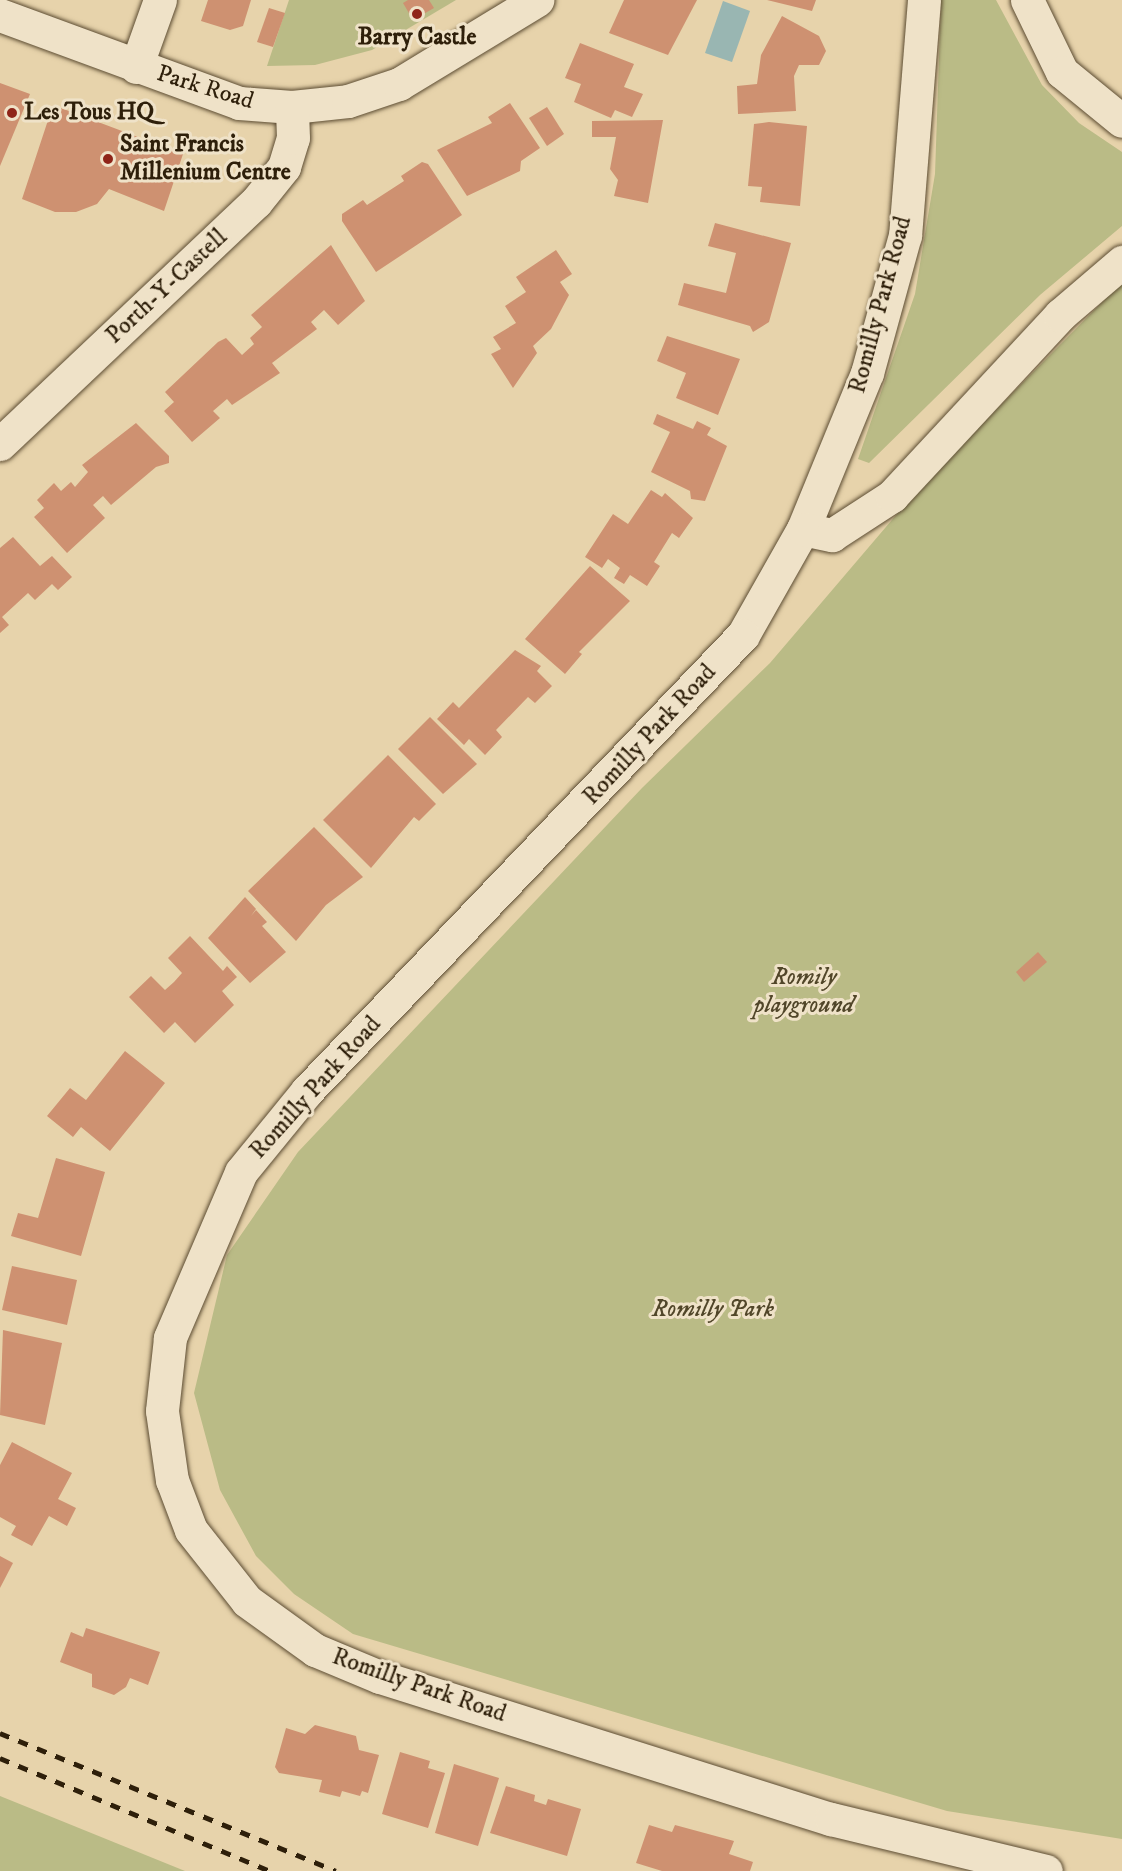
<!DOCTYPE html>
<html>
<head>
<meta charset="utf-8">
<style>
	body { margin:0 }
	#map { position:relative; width:1122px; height:1871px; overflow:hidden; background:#e7d3ab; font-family:"IM FELL DW Pica",serif }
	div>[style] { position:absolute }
	.green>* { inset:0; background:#babb86 }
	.water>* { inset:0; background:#99b6b2 }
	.building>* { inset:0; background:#ce9171 }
	.roads { filter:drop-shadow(0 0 2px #5c4c32) drop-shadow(0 0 2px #5c4c32) }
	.minor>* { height:33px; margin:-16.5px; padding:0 16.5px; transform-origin:16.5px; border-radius:16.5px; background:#efe2c8 }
	.rail>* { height:4.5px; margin-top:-2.25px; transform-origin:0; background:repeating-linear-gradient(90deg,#2e1f0a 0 10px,transparent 0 20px) }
	.dots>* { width:16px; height:16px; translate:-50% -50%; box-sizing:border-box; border:3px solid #efe2c8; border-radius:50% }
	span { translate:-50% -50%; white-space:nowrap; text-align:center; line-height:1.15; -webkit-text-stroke:6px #efe2c8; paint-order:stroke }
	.poi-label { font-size:24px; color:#2e1f0a; font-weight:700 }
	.left { translate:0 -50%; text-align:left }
	.street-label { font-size:24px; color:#2e1f0a }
	.park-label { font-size:24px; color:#514629; font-style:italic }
</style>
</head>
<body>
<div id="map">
	<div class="green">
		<i style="clip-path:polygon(289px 0,456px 0,372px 50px,315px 65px,267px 66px)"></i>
		<i style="clip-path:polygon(941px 0,996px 0,1042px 85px,1079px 123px,1122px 152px,1122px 226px,1040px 295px,869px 463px,858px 459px,915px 294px,935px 174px)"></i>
		<i style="clip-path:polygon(1122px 282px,1122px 1839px,947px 1811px,353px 1634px,294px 1594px,256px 1556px,220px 1490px,194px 1393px,227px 1255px,298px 1152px,642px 788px,770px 663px,920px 487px)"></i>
		<i style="clip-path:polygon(0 1796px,185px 1871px,0 1871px)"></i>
	</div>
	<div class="water">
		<i style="clip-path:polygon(723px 1px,750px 11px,732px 62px,705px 53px)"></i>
	</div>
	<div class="building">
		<i style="clip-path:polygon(208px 0,251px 0,243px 26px,230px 30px,201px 21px)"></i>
		<i style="clip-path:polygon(408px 0,429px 0,434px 8px,413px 20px,403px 3px)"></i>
		<i style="clip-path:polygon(624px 0,697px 0,668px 55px,609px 33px)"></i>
		<i style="clip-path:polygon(767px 0,816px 0,812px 11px)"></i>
		<i style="clip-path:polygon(269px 8px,285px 13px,273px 47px,257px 42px)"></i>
		<i style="clip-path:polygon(782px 16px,819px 36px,826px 51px,819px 65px,799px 65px,794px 76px,796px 111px,738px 114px,737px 86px,757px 84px,761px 55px)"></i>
		<i style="clip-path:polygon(580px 43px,634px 64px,624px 87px,643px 94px,632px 117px,615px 110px,611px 118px,574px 102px,581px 84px,565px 78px)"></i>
		<i style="clip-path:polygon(0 83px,30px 94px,0 166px)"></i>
		<i style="clip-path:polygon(510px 103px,540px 148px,521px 161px,520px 171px,467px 196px,437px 150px,492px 123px,488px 117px)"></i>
		<i style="clip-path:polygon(53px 105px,183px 154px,164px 211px,109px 189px,97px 204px,76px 212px,55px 212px,22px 199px)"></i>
		<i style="clip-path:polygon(547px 107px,564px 134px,547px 146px,529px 118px)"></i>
		<i style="clip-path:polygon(663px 120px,648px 203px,614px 196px,618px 180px,610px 169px,616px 137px,592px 137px,592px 121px)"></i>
		<i style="clip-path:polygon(769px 122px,807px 126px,800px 206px,760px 202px,762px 187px,748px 186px,754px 124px)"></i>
		<i style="clip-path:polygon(422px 162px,428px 164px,462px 215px,376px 272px,342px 221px,342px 214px,363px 200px,367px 205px,404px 181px,401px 176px)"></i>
		<i style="clip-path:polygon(715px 223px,791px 243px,769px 322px,753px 332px,750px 326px,678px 305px,684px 283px,726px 293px,736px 253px,708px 246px)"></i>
		<i style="clip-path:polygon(331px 245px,365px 301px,338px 325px,324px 310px,311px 322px,317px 329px,272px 363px,280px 373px,232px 405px,227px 399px,213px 411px,220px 418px,192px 442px,164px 411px,174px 402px,165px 392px,218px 342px,226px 338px,242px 355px,254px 344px,250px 338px,262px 327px,251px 315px)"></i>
		<i style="clip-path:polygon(556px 250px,572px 274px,560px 282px,569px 295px,551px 329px,533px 346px,537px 353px,513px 388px,491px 354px,501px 349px,493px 337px,516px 323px,505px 306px,526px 292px,516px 277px)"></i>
		<i style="clip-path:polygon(667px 336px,740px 359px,718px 415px,676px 398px,686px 373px,657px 361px)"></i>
		<i style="clip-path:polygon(657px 414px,693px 429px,697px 421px,711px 428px,707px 435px,727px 446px,705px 501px,691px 499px,690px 491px,651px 472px,670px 432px,653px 424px)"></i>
		<i style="clip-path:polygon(136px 423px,169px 456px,169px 463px,156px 467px,111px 505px,103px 496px,93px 505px,105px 518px,67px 553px,34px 517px,44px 508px,37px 500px,54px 483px,61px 491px,71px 482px,75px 487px,88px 472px,82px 465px)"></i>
		<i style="clip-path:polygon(651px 490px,662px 497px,665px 493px,693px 518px,679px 538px,672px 533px,654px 562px,660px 566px,647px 586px,630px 575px,624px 584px,614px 578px,620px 568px,608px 559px,602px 568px,585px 557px,613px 514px,628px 524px)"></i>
		<i style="clip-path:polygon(13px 537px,40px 566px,52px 556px,72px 577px,58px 590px,52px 584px,35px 600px,28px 593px,2px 617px,9px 625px,0 633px,0 548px)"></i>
		<i style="clip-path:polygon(590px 566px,630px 601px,579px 652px,582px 654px,565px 674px,525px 639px)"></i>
		<i style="clip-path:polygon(515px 650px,541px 666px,537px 671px,552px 686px,535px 703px,528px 697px,496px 730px,502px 737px,485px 755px,469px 739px,464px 745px,437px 719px,453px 702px,459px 708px)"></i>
		<i style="clip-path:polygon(430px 717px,477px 764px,443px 794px,398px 749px)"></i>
		<i style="clip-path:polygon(388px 755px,436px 804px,419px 821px,414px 817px,371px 868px,323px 820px)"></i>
		<i style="clip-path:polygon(314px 827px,363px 877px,326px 905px,296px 941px,248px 891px)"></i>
		<i style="clip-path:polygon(245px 897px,256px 909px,251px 916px,256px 910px,267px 922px,262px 926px,286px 952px,250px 983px,208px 938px)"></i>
		<i style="clip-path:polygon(190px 936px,223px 971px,227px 966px,237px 977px,222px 991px,234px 1005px,195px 1043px,175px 1022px,164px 1033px,129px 997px,151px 976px,165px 990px,174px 982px,182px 973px,168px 958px)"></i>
		<i style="clip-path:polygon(1038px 952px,1047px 962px,1024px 982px,1016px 972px)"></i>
		<i style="clip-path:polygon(125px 1051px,165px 1083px,110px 1151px,81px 1127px,73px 1137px,47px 1116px,70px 1088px,86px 1100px)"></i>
		<i style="clip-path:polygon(56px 1158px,105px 1172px,81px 1256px,11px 1236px,18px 1213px,38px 1218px)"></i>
		<i style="clip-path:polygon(12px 1266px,77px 1280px,67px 1325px,2px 1310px)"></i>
		<i style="clip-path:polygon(3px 1330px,62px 1343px,45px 1425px,0 1415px)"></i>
		<i style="clip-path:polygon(12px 1442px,72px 1473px,58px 1499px,76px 1508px,67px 1526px,49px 1516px,32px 1546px,11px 1535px,16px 1526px,0 1517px,0 1465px)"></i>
		<i style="clip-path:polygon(0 1556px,13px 1563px,0 1588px)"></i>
		<i style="clip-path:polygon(86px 1628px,160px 1652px,148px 1685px,130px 1678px,126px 1687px,114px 1695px,92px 1687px,92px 1674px,60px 1662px,71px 1632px,83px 1637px)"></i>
		<i style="clip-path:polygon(315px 1725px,356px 1736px,359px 1750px,379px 1755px,368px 1793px,362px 1791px,360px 1796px,342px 1791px,340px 1797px,319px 1792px,322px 1780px,279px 1773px,275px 1767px,286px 1728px,305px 1734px)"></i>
		<i style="clip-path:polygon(400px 1752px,430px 1761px,428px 1768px,445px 1773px,428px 1828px,382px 1814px)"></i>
		<i style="clip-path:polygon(454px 1764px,499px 1778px,478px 1846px,435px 1833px)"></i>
		<i style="clip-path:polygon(506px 1786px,535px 1795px,534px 1801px,546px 1805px,548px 1799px,581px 1809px,567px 1856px,490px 1833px)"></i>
		<i style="clip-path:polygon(649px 1825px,672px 1832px,675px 1825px,734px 1841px,729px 1854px,753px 1862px,750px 1871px,662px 1871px,636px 1863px)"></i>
	</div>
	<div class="roads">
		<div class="minor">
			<i style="left:924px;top:0;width:236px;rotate:94.6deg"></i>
			<i style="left:905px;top:235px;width:143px;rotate:105.4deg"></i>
			<i style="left:867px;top:373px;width:169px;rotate:112.3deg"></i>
			<i style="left:803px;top:529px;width:122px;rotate:119.5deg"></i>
			<i style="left:743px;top:635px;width:631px;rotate:133.72deg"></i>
			<i style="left:307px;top:1091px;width:104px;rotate:129.2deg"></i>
			<i style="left:241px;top:1172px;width:181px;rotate:113.2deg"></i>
			<i style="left:170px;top:1338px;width:73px;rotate:96.3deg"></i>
			<i style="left:162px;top:1411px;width:70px;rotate:81.8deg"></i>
			<i style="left:172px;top:1480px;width:53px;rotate:69.2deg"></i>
			<i style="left:191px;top:1530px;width:90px;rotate:51.7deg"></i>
			<i style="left:247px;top:1601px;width:84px;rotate:35.8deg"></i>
			<i style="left:315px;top:1650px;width:70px;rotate:22.6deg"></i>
			<i style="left:380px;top:1677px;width:473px;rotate:17.5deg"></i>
			<i style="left:831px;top:1819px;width:221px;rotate:13.6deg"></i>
			<i style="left:1027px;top:0;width:80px;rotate:64.1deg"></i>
			<i style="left:1062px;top:72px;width:77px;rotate:39.2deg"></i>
			<i style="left:0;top:15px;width:255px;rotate:20.2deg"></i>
			<i style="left:239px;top:103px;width:53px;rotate:4.3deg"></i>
			<i style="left:292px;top:107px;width:56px;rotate:-6.1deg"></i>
			<i style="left:348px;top:101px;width:54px;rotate:-18.4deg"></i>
			<i style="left:399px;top:84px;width:162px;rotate:-31.3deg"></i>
			<i style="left:136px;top:67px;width:71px;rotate:-70.3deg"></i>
			<i style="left:0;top:444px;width:352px;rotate:-43.4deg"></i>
			<i style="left:256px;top:202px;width:45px;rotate:-51.3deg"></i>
			<i style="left:284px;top:167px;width:30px;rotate:-73deg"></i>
			<i style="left:293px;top:138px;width:31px;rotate:-92deg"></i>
			<i style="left:803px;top:529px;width:30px;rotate:12deg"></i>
			<i style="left:832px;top:535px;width:72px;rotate:-33deg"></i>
			<i style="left:892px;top:496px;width:247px;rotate:-47.1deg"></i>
			<i style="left:1060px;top:315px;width:82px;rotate:-40.5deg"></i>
		</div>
	</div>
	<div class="rail">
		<i style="left:0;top:1733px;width:363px;rotate:22.3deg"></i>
		<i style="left:0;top:1758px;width:293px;rotate:22.7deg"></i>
	</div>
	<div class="dots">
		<i style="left:417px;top:14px;background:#8f2418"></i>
		<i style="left:12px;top:113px;background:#8f2418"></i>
		<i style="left:108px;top:159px;background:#8f2418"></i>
	</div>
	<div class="poi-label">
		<span style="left:417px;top:38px">Barry Castle</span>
		<span class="left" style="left:24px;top:113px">Les Tous HQ</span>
		<span class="left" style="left:120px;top:159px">Saint Francis<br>Millenium Centre</span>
	</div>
	<div class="street-label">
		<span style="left:205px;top:88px;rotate:17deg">Park Road</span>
		<span style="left:167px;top:287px;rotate:-43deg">Porth-Y-Castell</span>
		<span style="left:881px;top:305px;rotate:-75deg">Romilly Park Road</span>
		<span style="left:650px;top:735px;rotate:-47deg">Romilly Park Road</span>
		<span style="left:316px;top:1088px;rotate:-48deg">Romilly Park Road</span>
		<span style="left:419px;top:1686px;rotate:19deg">Romilly Park Road</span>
	</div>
	<div class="park-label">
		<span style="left:804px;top:992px">Romily<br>playground</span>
		<span style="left:713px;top:1310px">Romilly Park</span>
	</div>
</div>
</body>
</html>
